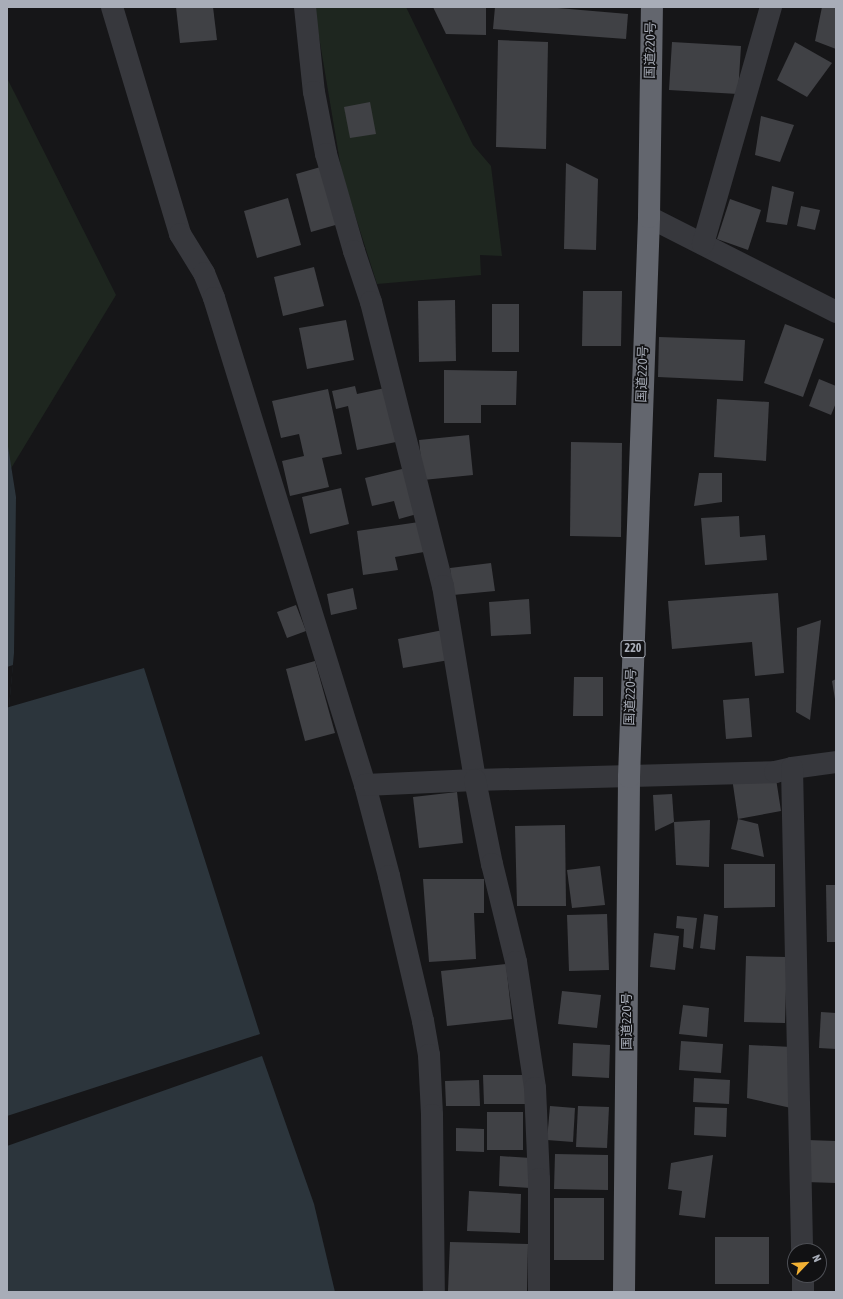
<!DOCTYPE html>
<html>
<head>
<meta charset="utf-8">
<style>
	body { margin:0 }
	#map { position:relative; width:843px; height:1299px; overflow:hidden; background:#161618; font-family:"Asap Condensed","Noto Sans JP",sans-serif }
	div>[style] { position:absolute }
	.green>* { inset:0; background:#1e261f }
	.water>* { inset:0; background:#2c353c }
	.pier>* { inset:0; background:#161618 }
	.building>* { inset:0; background:#404145 }
	.minor>* { height:22px; margin:-11px; padding:0 11px; transform-origin:11px; border-radius:11px; background:#37383d }
	.highway>* { height:22px; margin:-11px; padding:0 11px; transform-origin:11px; border-radius:11px; background:#63666e }
	span { translate:-50% -50%; white-space:nowrap; text-align:center; line-height:1.15; -webkit-text-stroke:3.5px #111113; paint-order:stroke }
	.shield-label span { padding:1px 3px; background:#111113; border:1px solid; border-radius:3px; -webkit-text-stroke-width:0 }
	.shield-label { font-size:12px; color:#a8adb8; font-weight:700 }
	.street-label { font-size:13px; color:#a8adb8 }
	.frame { position:absolute; inset:0; border:8px solid #a8adb8; pointer-events:none }
	.north { position:absolute; left:787px; top:1243px; width:40px; height:40px; box-sizing:border-box; background:#111113; border:1px solid #4d4f55; border-radius:50%; rotate:65deg; font-size:11px; font-weight:700; line-height:16px; text-align:center; color:#a8adb8 }
	.north::after { content:''; display:block; margin:auto; width:14px; height:18px; background:#f2b134; clip-path:polygon(50% 0,100% 100%,50% 72%,0 100%) }
</style>
</head>
<body>
<div id="map">
	<div class="green">
		<i style="clip-path:polygon(314px 7px,406px 7px,473px 145px,491px 166px,502px 256px,480px 255px,481px 275px,377px 284px,342px 174px)"></i>
		<i style="clip-path:polygon(7px 78px,116px 295px,7px 475px)"></i>
	</div>
	<div class="water">
		<i style="clip-path:polygon(7px 440px,16px 497px,14px 653px,9px 707px,144px 668px,260px 1034px,7px 1116px)"></i>
		<i style="clip-path:polygon(262px 1056px,314px 1204px,335px 1292px,7px 1292px,7px 1146px)"></i>
	</div>
	<div class="pier">
		<i style="clip-path:polygon(13px 665px,9px 707px,7px 708px,7px 667px)"></i>
	</div>
	<div class="building">
		<i style="clip-path:polygon(176px 7px,213px 7px,217px 40px,180px 43px)"></i>
		<i style="clip-path:polygon(433px 7px,486px 7px,486px 35px,446px 34px)"></i>
		<i style="clip-path:polygon(495px 7px,546px 7px,628px 14px,626px 39px,493px 29px)"></i>
		<i style="clip-path:polygon(822px 7px,836px 7px,836px 49px,815px 41px)"></i>
		<i style="clip-path:polygon(498px 40px,548px 42px,546px 149px,496px 147px)"></i>
		<i style="clip-path:polygon(672px 42px,741px 46px,738px 94px,669px 90px)"></i>
		<i style="clip-path:polygon(795px 42px,832px 63px,807px 97px,777px 80px)"></i>
		<i style="clip-path:polygon(370px 102px,376px 134px,350px 138px,344px 107px)"></i>
		<i style="clip-path:polygon(761px 116px,794px 125px,780px 162px,755px 155px)"></i>
		<i style="clip-path:polygon(566px 163px,598px 179px,596px 250px,564px 249px)"></i>
		<i style="clip-path:polygon(324px 166px,339px 224px,311px 232px,296px 174px)"></i>
		<i style="clip-path:polygon(772px 186px,794px 192px,787px 225px,766px 222px)"></i>
		<i style="clip-path:polygon(288px 198px,301px 245px,257px 258px,244px 211px)"></i>
		<i style="clip-path:polygon(730px 199px,761px 210px,748px 250px,717px 239px)"></i>
		<i style="clip-path:polygon(801px 206px,820px 210px,815px 230px,797px 226px)"></i>
		<i style="clip-path:polygon(314px 267px,324px 306px,283px 316px,274px 277px)"></i>
		<i style="clip-path:polygon(583px 291px,622px 291px,621px 346px,582px 346px)"></i>
		<i style="clip-path:polygon(455px 300px,456px 361px,419px 362px,418px 301px)"></i>
		<i style="clip-path:polygon(492px 304px,519px 304px,519px 352px,492px 352px)"></i>
		<i style="clip-path:polygon(346px 320px,354px 360px,307px 369px,299px 328px)"></i>
		<i style="clip-path:polygon(785px 324px,824px 339px,803px 397px,764px 383px)"></i>
		<i style="clip-path:polygon(659px 337px,745px 340px,743px 381px,658px 377px)"></i>
		<i style="clip-path:polygon(444px 370px,517px 371px,516px 405px,481px 405px,481px 423px,444px 423px)"></i>
		<i style="clip-path:polygon(819px 379px,836px 386px,836px 403px,831px 415px,809px 406px)"></i>
		<i style="clip-path:polygon(355px 386px,357px 394px,385px 388px,396px 442px,357px 450px,348px 406px,336px 409px,332px 391px)"></i>
		<i style="clip-path:polygon(328px 389px,342px 454px,322px 458px,329px 487px,290px 496px,282px 461px,304px 456px,299px 434px,281px 438px,272px 401px)"></i>
		<i style="clip-path:polygon(717px 399px,769px 402px,766px 461px,714px 457px)"></i>
		<i style="clip-path:polygon(469px 435px,473px 475px,423px 480px,419px 440px)"></i>
		<i style="clip-path:polygon(571px 442px,622px 443px,621px 537px,570px 536px)"></i>
		<i style="clip-path:polygon(406px 468px,417px 514px,399px 519px,394px 501px,372px 506px,365px 478px)"></i>
		<i style="clip-path:polygon(699px 473px,722px 473px,722px 502px,694px 506px)"></i>
		<i style="clip-path:polygon(341px 488px,349px 524px,310px 534px,302px 497px)"></i>
		<i style="clip-path:polygon(739px 516px,740px 537px,765px 535px,767px 560px,705px 565px,701px 518px)"></i>
		<i style="clip-path:polygon(419px 522px,424px 552px,395px 557px,398px 570px,363px 575px,357px 531px)"></i>
		<i style="clip-path:polygon(491px 563px,495px 591px,453px 595px,450px 568px)"></i>
		<i style="clip-path:polygon(353px 588px,357px 609px,331px 615px,327px 594px)"></i>
		<i style="clip-path:polygon(778px 593px,784px 673px,755px 676px,752px 642px,672px 649px,668px 601px)"></i>
		<i style="clip-path:polygon(529px 599px,531px 634px,491px 636px,489px 602px)"></i>
		<i style="clip-path:polygon(296px 605px,306px 631px,287px 638px,277px 612px)"></i>
		<i style="clip-path:polygon(821px 620px,810px 720px,796px 712px,797px 628px)"></i>
		<i style="clip-path:polygon(443px 630px,449px 660px,403px 668px,398px 639px)"></i>
		<i style="clip-path:polygon(315px 661px,335px 733px,305px 741px,286px 669px)"></i>
		<i style="clip-path:polygon(574px 677px,603px 677px,603px 716px,573px 716px)"></i>
		<i style="clip-path:polygon(836px 679px,836px 699px,835px 699px,832px 681px)"></i>
		<i style="clip-path:polygon(749px 698px,752px 737px,726px 739px,723px 700px)"></i>
		<i style="clip-path:polygon(775px 772px,781px 811px,738px 819px,758px 824px,764px 857px,731px 849px,738px 819px,732px 778px)"></i>
		<i style="clip-path:polygon(457px 792px,463px 843px,419px 848px,413px 797px)"></i>
		<i style="clip-path:polygon(672px 794px,674px 822px,655px 831px,653px 795px)"></i>
		<i style="clip-path:polygon(710px 820px,709px 867px,676px 865px,674px 822px)"></i>
		<i style="clip-path:polygon(565px 825px,566px 906px,517px 906px,515px 826px)"></i>
		<i style="clip-path:polygon(724px 864px,775px 864px,775px 907px,724px 908px)"></i>
		<i style="clip-path:polygon(600px 866px,605px 905px,572px 908px,567px 870px)"></i>
		<i style="clip-path:polygon(423px 879px,484px 879px,484px 913px,474px 913px,476px 959px,429px 962px)"></i>
		<i style="clip-path:polygon(826px 885px,836px 885px,836px 942px,827px 942px)"></i>
		<i style="clip-path:polygon(607px 914px,609px 970px,569px 971px,567px 915px)"></i>
		<i style="clip-path:polygon(704px 914px,718px 916px,715px 950px,700px 948px)"></i>
		<i style="clip-path:polygon(677px 916px,697px 918px,693px 949px,683px 947px,684px 929px,676px 928px)"></i>
		<i style="clip-path:polygon(654px 933px,679px 936px,675px 970px,650px 967px)"></i>
		<i style="clip-path:polygon(746px 956px,787px 957px,785px 1023px,744px 1022px)"></i>
		<i style="clip-path:polygon(506px 964px,512px 1019px,447px 1026px,441px 971px)"></i>
		<i style="clip-path:polygon(562px 991px,601px 995px,597px 1028px,558px 1024px)"></i>
		<i style="clip-path:polygon(683px 1005px,709px 1008px,707px 1037px,679px 1034px)"></i>
		<i style="clip-path:polygon(821px 1012px,836px 1013px,836px 1049px,819px 1048px)"></i>
		<i style="clip-path:polygon(681px 1041px,723px 1044px,721px 1073px,679px 1070px)"></i>
		<i style="clip-path:polygon(573px 1043px,610px 1045px,609px 1078px,572px 1076px)"></i>
		<i style="clip-path:polygon(749px 1045px,792px 1047px,791px 1108px,747px 1098px)"></i>
		<i style="clip-path:polygon(483px 1075px,529px 1075px,529px 1104px,484px 1104px)"></i>
		<i style="clip-path:polygon(694px 1078px,730px 1080px,729px 1104px,693px 1102px)"></i>
		<i style="clip-path:polygon(479px 1080px,480px 1106px,446px 1106px,445px 1081px)"></i>
		<i style="clip-path:polygon(550px 1106px,575px 1108px,573px 1142px,547px 1140px)"></i>
		<i style="clip-path:polygon(578px 1106px,609px 1107px,607px 1148px,576px 1147px)"></i>
		<i style="clip-path:polygon(695px 1107px,727px 1108px,726px 1137px,694px 1135px)"></i>
		<i style="clip-path:polygon(487px 1112px,523px 1112px,523px 1150px,487px 1150px)"></i>
		<i style="clip-path:polygon(456px 1128px,484px 1129px,484px 1152px,456px 1151px)"></i>
		<i style="clip-path:polygon(807px 1140px,836px 1141px,836px 1183px,806px 1182px)"></i>
		<i style="clip-path:polygon(555px 1154px,608px 1155px,608px 1190px,554px 1189px)"></i>
		<i style="clip-path:polygon(713px 1155px,705px 1218px,679px 1215px,682px 1191px,668px 1189px,671px 1163px)"></i>
		<i style="clip-path:polygon(500px 1156px,531px 1158px,530px 1188px,499px 1186px)"></i>
		<i style="clip-path:polygon(469px 1191px,521px 1194px,520px 1233px,467px 1231px)"></i>
		<i style="clip-path:polygon(554px 1198px,604px 1198px,604px 1260px,554px 1260px)"></i>
		<i style="clip-path:polygon(715px 1237px,769px 1237px,769px 1284px,715px 1284px)"></i>
		<i style="clip-path:polygon(450px 1242px,528px 1244px,527px 1292px,448px 1291px)"></i>
	</div>
	<div class="minor">
		<i style="left:112px;top:7px;width:237px;rotate:73.3deg"></i>
		<i style="left:180px;top:234px;width:46px;rotate:58.4deg"></i>
		<i style="left:204px;top:273px;width:27px;rotate:68deg"></i>
		<i style="left:214px;top:298px;width:510px;rotate:72.77deg"></i>
		<i style="left:365px;top:785px;width:94px;rotate:75.2deg"></i>
		<i style="left:389px;top:876px;width:149px;rotate:76.8deg"></i>
		<i style="left:423px;top:1021px;width:35px;rotate:80deg"></i>
		<i style="left:429px;top:1055px;width:60px;rotate:87.1deg"></i>
		<i style="left:432px;top:1115px;width:177px;rotate:89.4deg"></i>
		<i style="left:305px;top:7px;width:85px;rotate:84deg"></i>
		<i style="left:314px;top:92px;width:63px;rotate:79deg"></i>
		<i style="left:326px;top:154px;width:101px;rotate:73.9deg"></i>
		<i style="left:354px;top:251px;width:54px;rotate:71.6deg"></i>
		<i style="left:371px;top:302px;width:293px;rotate:75.8deg"></i>
		<i style="left:443px;top:586px;width:197px;rotate:80.6deg"></i>
		<i style="left:475px;top:780px;width:300px;rotate:-1.5deg"></i>
		<i style="left:775px;top:772px;width:17px;rotate:-13deg"></i>
		<i style="left:792px;top:768px;width:44px;rotate:-7.8deg"></i>
		<i style="left:649px;top:217px;width:210px;rotate:26.9deg"></i>
		<i style="left:703px;top:244px;width:247px;rotate:-74deg"></i>
		<i style="left:792px;top:768px;width:483px;rotate:88.8deg"></i>
		<i style="left:365px;top:785px;width:110px;rotate:-2.6deg"></i>
		<i style="left:475px;top:780px;width:86px;rotate:78.6deg"></i>
		<i style="left:492px;top:864px;width:101px;rotate:76.2deg"></i>
		<i style="left:516px;top:962px;width:127px;rotate:81.4deg"></i>
		<i style="left:535px;top:1088px;width:91px;rotate:87.5deg"></i>
		<i style="left:539px;top:1179px;width:113px;rotate:90deg"></i>
		<i style="left:803px;top:1275px;width:17px;rotate:90deg"></i>
	</div>
	<div class="highway">
		<i style="left:624px;top:1292px;width:515px;rotate:-89.44deg"></i>
		<i style="left:629px;top:777px;width:560px;rotate:-87.95deg"></i>
		<i style="left:649px;top:217px;width:210px;rotate:-89.2deg"></i>
	</div>
	<div class="shield-label">
		<span style="left:633px;top:649px">220</span>
	</div>
	<div class="street-label">
		<span style="left:651px;top:50px;rotate:-89deg">国道220号</span>
		<span style="left:643px;top:374px;rotate:-88deg">国道220号</span>
		<span style="left:631px;top:697px;rotate:-88deg">国道220号</span>
		<span style="left:627px;top:1021px;rotate:-90deg">国道220号</span>
	</div>
	<div class="frame"></div>
	<div class="north">N</div>
</div>
</body>
</html>
